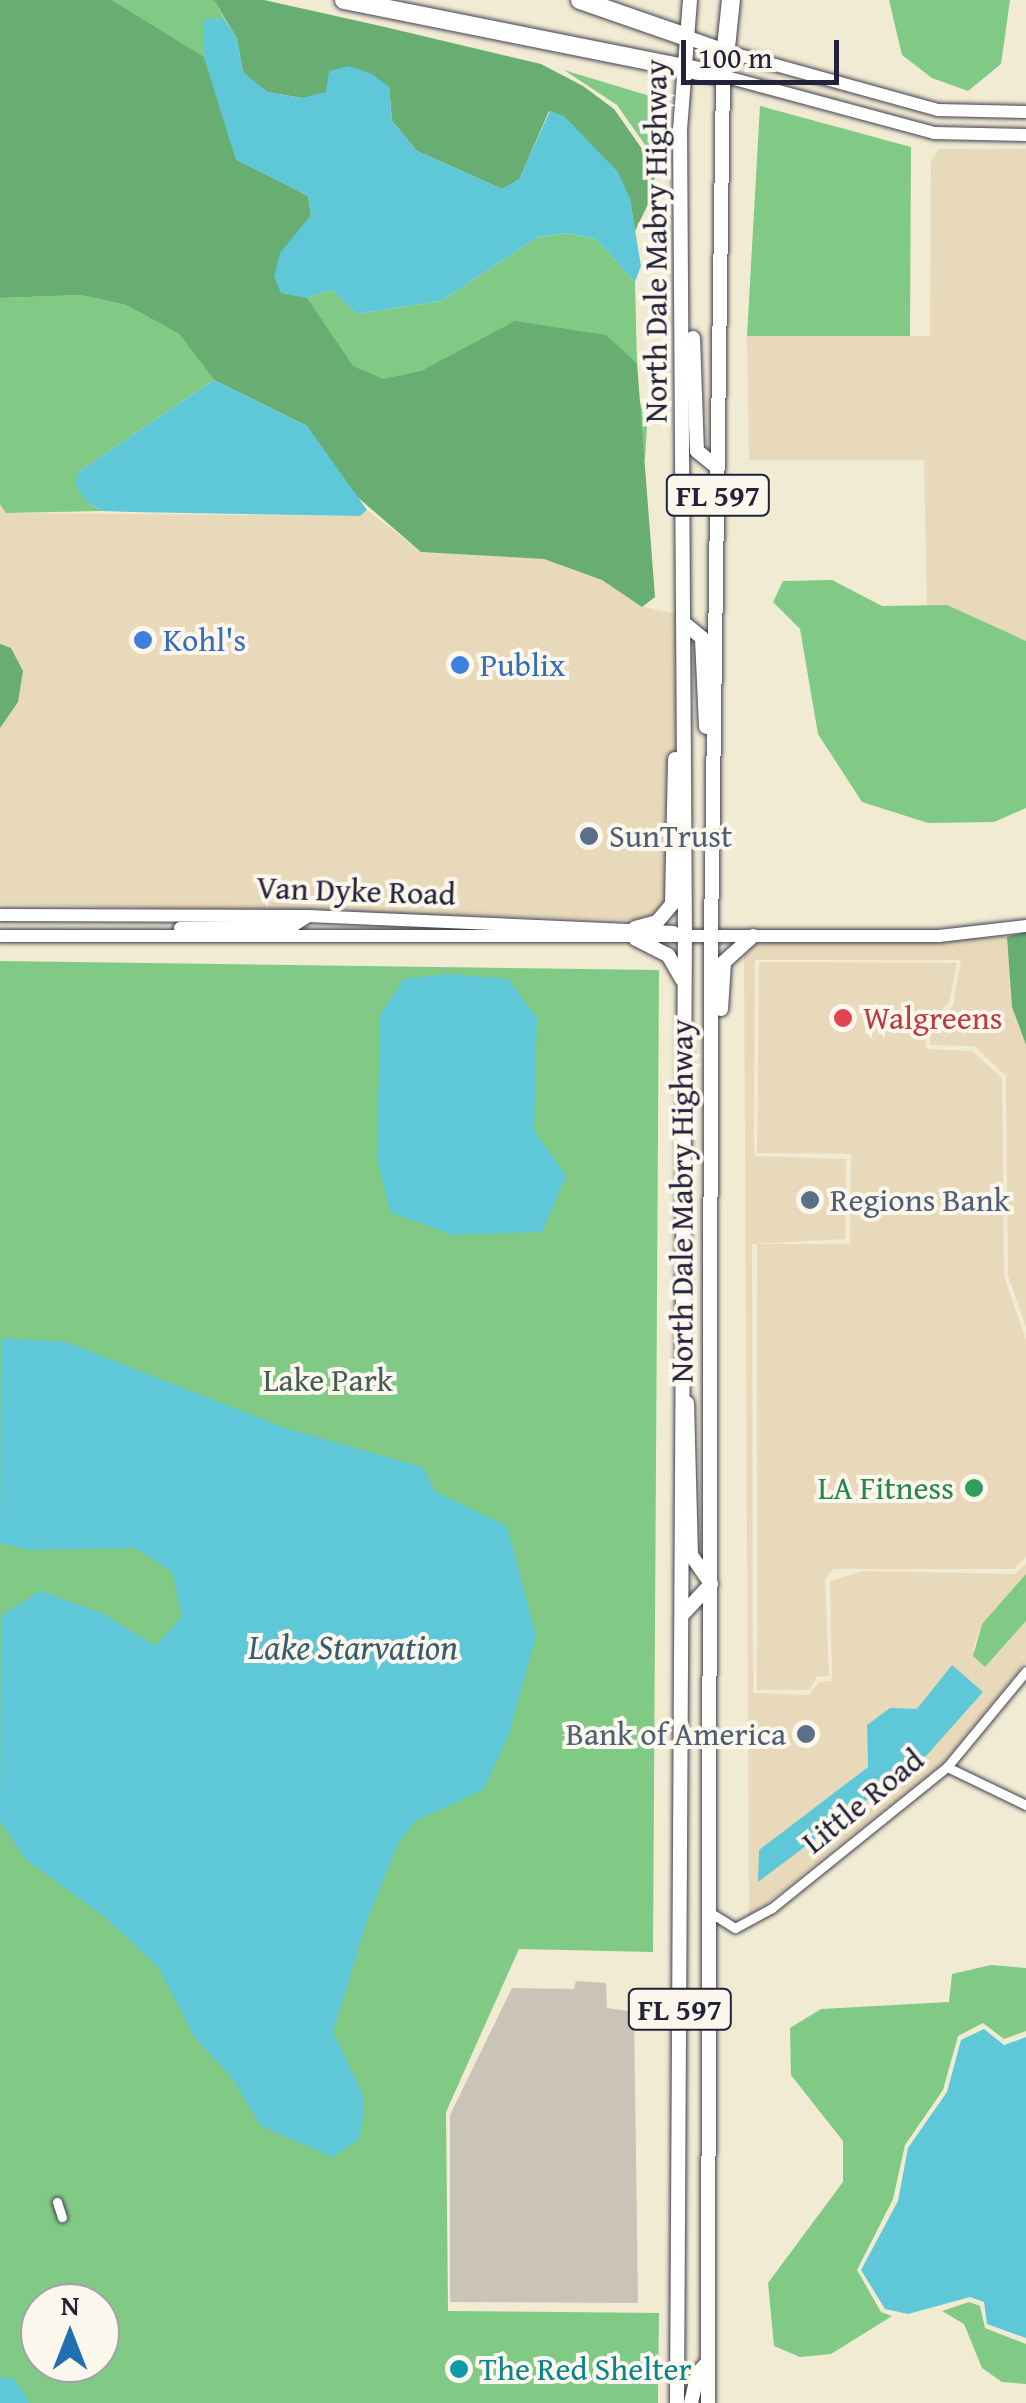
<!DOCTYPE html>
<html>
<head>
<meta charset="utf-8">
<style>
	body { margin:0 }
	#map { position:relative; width:1026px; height:2403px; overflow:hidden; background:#f1ebd3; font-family:"Gentium Book Plus",serif }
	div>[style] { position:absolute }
	.built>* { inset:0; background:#e8d9ba }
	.industrial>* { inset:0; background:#c9c3b8 }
	.green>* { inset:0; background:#80ca86 }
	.forest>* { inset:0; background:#68ae73 }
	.water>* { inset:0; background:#5ec8d8 }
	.roads { filter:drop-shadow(0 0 2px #414052) drop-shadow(0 0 2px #414052) }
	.street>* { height:9px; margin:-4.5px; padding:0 4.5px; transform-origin:4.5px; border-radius:4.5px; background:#fff }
	.secondary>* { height:12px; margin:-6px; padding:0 6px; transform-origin:6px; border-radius:6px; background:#fff }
	.primary>* { height:14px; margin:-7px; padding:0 7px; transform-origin:7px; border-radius:7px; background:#fff }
	.highway>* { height:18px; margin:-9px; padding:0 9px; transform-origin:9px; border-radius:9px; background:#fff }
	.dots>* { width:28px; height:28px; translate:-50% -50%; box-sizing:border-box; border:5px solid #fbf7ec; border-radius:50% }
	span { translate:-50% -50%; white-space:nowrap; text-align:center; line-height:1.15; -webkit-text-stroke:8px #fbf7ec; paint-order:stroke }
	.shield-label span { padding:2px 8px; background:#fbf7ec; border:2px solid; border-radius:8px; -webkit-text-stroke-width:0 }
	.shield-label { font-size:30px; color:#22223b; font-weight:700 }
	.street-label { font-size:32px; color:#22223b }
	.shop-label { font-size:32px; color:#366cbe }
	.left { translate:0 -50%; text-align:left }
	.service-label { font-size:32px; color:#4e5e75 }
	.right { translate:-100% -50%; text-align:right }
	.health-label { font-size:32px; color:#be3a42 }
	.park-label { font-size:32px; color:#435d55 }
	.leisure-label { font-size:32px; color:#27864d }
	.culture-label { font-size:32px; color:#0d838f }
	.water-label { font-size:35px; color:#375c72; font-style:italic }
	.north { position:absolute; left:20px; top:2283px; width:100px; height:100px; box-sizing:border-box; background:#fbf7ec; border:2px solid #a4a2a5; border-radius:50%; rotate:0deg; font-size:28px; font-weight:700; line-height:40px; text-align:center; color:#22223b }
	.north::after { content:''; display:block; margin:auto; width:35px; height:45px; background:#1f6fb2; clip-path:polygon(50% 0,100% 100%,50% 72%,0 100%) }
	.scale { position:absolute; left:681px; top:40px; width:158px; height:45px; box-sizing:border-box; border:5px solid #22223b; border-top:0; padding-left:12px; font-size:30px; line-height:35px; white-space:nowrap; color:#22223b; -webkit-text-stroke:8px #fbf7ec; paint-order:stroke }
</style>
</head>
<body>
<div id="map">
	<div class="built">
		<i style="clip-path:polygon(939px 149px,1026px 149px,1026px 641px,947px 606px,927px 606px,924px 460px,749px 460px,747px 336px,930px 336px,931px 162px)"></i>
		<i style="clip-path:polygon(0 504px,7px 513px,359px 516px,367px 510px,421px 552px,544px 559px,602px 580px,642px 607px,681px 615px,673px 884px,665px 905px,642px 920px,0 904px)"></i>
		<i style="clip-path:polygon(evenodd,1007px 937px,1012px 1007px,1026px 1046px,1026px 1327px,1008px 1276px,1006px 1076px,974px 1046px,930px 1045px,930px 1032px,953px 1005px,961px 960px,755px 960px,754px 1156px,846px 1159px,845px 1239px,752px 1244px,753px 1693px,809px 1695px,819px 1682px,832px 1681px,830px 1581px,864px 1571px,1015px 1574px,1026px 1564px,1026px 1574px,982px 1624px,973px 1649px,985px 1667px,1026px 1621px,1026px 1662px,943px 1763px,749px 1917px,744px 949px,755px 943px,1007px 937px,982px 1692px,927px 1755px,759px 1850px,868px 1767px,867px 1725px,982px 1692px)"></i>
		<i style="clip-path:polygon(759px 962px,957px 963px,949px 1002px,925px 1030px,926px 1049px,972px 1051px,1002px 1078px,1004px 1276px,1026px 1340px,1026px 1556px,1014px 1569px,833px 1569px,825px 1579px,829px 1676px,817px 1677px,809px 1690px,757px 1690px,757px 1244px,850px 1244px,851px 1154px,757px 1153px)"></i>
	</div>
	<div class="industrial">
		<i style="clip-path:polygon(576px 1981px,606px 1983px,607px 2008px,634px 2012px,638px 2303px,450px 2302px,450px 2115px,512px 1988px,574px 1989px)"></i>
	</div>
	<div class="green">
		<i style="clip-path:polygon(0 0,200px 55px,112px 0,214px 0,224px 18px,204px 20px,205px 33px,307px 298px,332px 290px,357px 314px,441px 301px,538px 237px,566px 233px,596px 239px,635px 282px,637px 363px,625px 352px,647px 426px,645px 459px,498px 550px)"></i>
		<i style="clip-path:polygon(889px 0,1010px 0,1001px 64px,968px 91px,932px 78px,902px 55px)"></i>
		<i style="clip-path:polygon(564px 70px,663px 100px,648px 149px,617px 105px)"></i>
		<i style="clip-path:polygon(760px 106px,911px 147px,910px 336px,747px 336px)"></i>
		<i style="clip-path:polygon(81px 295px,126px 305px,179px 334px,214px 380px,78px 472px,88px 503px,102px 511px,6px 513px,0 504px,0 298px)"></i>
		<i style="clip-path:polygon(832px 580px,882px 606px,947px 605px,1026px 641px,1026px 808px,994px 822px,928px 823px,862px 802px,818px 734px,800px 629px,773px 602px,783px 581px)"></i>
		<i style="clip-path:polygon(evenodd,0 961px,659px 970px,653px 1952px,519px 1949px,446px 2112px,448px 2311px,659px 2313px,658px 2403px,0 2403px,0 961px,40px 2303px,100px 2303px,100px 2363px,40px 2363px,40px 2303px)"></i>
		<i style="clip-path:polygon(1026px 1574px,1026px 1621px,985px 1667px,973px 1656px,982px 1624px)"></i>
		<i style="clip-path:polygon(991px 1965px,1026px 1968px,1026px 2031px,1004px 2039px,983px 2023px,958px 2036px,943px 2090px,905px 2145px,893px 2199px,857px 2270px,881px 2312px,892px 2316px,831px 2354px,800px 2357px,774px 2346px,768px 2283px,843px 2182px,843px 2141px,791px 2075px,790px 2028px,821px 2009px,949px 2002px,952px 1974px)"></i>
		<i style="clip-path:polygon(969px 2302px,980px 2306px,985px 2328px,1026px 2344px,1026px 2384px,1002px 2382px,982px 2368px,964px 2324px,942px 2311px)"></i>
	</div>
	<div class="forest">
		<i style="clip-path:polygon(0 0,112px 0,204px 57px,236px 159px,308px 196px,311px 215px,281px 293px,307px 298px,353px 366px,383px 379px,421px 371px,515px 321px,606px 335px,637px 363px,655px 597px,642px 607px,602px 580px,544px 559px,421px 552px,347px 488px,307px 426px,214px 380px,179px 334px,126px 305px,81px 295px,0 298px)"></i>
		<i style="clip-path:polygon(214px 0,264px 0,385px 27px,541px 64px,583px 86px,614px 109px,654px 166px,655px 190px,635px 231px,630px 199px,549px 111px,519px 180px,502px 189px,417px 151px,392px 121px,389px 87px,302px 98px,267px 92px,243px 73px,237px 39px)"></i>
		<i style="clip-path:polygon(0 644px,11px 648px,23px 671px,18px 702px,0 728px)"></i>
		<i style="clip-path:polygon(1026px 932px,1026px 1045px,1012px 1007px,1007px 937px)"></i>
	</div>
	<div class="water">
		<i style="clip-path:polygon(224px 18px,237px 39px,243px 72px,267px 92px,302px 98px,326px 92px,329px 71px,349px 66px,372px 74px,389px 87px,392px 121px,417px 151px,502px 189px,519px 179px,550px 111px,564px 116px,618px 172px,630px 199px,641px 266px,635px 282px,596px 239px,566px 233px,538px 237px,441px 301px,357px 314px,332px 290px,307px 298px,281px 293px,274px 277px,280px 253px,311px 215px,308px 196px,236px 160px,204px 57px,204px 19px)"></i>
		<i style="clip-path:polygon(214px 380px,307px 426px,367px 510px,360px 516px,133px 512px,102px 511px,88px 503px,76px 486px,78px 472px)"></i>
		<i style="clip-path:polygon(447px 974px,508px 979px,537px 1018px,534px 1130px,566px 1176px,542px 1232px,452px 1235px,390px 1212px,377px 1158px,380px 1015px,404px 979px)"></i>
		<i style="clip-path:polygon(1px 1338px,66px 1342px,285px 1428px,422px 1467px,436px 1492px,507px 1526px,536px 1636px,508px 1737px,483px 1790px,415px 1821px,398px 1843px,367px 1921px,333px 2032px,364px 2097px,364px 2114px,359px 2139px,332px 2157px,261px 2126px,231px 2077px,195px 2038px,158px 1967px,106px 1918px,25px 1859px,0 1821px,1px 1616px,40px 1591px,104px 1614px,155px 1646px,182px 1617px,172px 1572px,135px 1548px,30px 1550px,0 1543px)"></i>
		<i style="clip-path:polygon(952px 1665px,983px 1692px,927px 1755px,758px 1882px,759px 1850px,868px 1767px,867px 1725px,890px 1708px,917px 1709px)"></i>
		<i style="clip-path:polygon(984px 2029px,1004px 2045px,1026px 2037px,1026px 2338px,987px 2324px,984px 2302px,970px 2297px,908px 2314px,885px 2309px,861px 2270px,898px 2201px,908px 2148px,947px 2092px,961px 2040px)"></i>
		<i style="clip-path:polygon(0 2378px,13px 2378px,30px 2403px,0 2403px)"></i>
	</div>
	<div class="roads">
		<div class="street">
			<i style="left:947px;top:1767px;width:88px;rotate:25.7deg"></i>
			<i style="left:711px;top:1913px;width:28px;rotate:32deg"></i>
			<i style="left:735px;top:1928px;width:42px;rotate:-28.4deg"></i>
			<i style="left:772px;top:1908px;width:225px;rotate:-38.9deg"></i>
			<i style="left:947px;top:1767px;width:124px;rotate:-50.5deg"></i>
			<i style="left:57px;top:2202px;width:16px;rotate:72deg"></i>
		</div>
		<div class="secondary">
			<i style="left:725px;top:51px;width:221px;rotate:15.5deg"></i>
			<i style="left:938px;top:110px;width:88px;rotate:1.3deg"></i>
			<i style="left:723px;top:76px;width:219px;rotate:15.1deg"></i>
			<i style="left:934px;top:133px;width:92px;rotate:1.2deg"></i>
			<i style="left:0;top:915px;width:308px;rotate:0.2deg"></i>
			<i style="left:308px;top:916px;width:366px;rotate:2.5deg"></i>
			<i style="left:180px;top:928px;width:113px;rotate:-1deg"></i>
			<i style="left:293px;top:926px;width:17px;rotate:-33deg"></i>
			<i style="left:0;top:936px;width:939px"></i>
			<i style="left:939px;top:936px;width:88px;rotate:-6.6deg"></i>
		</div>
		<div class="primary">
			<i style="left:686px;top:37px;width:41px;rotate:19.7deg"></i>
			<i style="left:693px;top:338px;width:113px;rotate:88deg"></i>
			<i style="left:697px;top:451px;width:27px;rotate:39deg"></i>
			<i style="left:685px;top:624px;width:22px;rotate:39deg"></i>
			<i style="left:702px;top:638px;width:89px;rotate:87.4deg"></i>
			<i style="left:635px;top:928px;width:23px;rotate:-15deg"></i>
			<i style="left:657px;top:922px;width:23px;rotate:-50deg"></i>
			<i style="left:672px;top:904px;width:145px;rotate:-88.8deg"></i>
			<i style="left:636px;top:939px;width:36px;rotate:27deg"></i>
			<i style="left:668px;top:955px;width:28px;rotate:60deg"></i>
			<i style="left:721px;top:1009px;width:47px;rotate:-86.3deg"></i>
			<i style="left:724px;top:962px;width:39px;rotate:-42deg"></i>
			<i style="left:687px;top:1403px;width:152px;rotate:88.5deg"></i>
			<i style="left:691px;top:1555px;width:35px;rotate:55deg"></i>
			<i style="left:682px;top:1615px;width:42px;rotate:-46.9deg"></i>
			<i style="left:677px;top:2403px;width:1464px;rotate:-89.69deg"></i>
			<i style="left:685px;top:939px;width:809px;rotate:-90.35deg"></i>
			<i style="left:680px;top:130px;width:130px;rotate:-85.6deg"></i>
			<i style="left:691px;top:2403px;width:31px;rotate:-77deg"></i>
			<i style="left:698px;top:2373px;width:15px;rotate:-48deg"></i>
			<i style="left:708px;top:2403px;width:1467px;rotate:-89.88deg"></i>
			<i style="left:711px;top:936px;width:860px;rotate:-89.2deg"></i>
		</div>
		<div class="highway">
			<i style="left:344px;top:0;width:387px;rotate:11.3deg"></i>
			<i style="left:723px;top:76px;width:76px;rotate:-84deg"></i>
			<i style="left:580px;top:0;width:112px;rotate:19.2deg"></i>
		</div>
	</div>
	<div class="dots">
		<i style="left:143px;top:640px;background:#3f7fe0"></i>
		<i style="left:460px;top:665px;background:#3f7fe0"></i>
		<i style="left:589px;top:836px;background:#5c6f8a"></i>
		<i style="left:843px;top:1018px;background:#e0444e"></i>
		<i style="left:810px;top:1200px;background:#5c6f8a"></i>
		<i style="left:974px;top:1488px;background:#2e9e5b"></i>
		<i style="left:806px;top:1734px;background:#5c6f8a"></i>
		<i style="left:459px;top:2369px;background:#0f9aa8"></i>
	</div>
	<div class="shield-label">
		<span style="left:718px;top:495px">FL 597</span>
		<span style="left:680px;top:2009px">FL 597</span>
	</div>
	<div class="street-label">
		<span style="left:656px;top:241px;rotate:-90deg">North Dale Mabry Highway</span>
		<span style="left:356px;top:891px;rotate:2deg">Van Dyke Road</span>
		<span style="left:682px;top:1201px;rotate:-90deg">North Dale Mabry Highway</span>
		<span style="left:863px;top:1801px;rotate:-39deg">Little Road</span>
	</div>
	<div class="shop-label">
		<span class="left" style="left:163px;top:640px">Kohl's</span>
		<span class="left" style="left:480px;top:665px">Publix</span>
	</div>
	<div class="service-label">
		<span class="left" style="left:609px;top:836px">SunTrust</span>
		<span class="left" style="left:830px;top:1200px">Regions Bank</span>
		<span class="right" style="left:786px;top:1734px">Bank of America</span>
	</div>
	<div class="health-label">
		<span class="left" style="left:863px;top:1018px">Walgreens</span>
	</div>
	<div class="park-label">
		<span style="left:328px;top:1380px">Lake Park</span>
	</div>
	<div class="leisure-label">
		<span class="right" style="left:954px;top:1488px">LA Fitness</span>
	</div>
	<div class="culture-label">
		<span class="left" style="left:479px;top:2369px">The Red Shelter</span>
	</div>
	<div class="water-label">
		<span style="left:353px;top:1647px">Lake Starvation</span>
	</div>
	<div class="north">N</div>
	<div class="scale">100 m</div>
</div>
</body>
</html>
